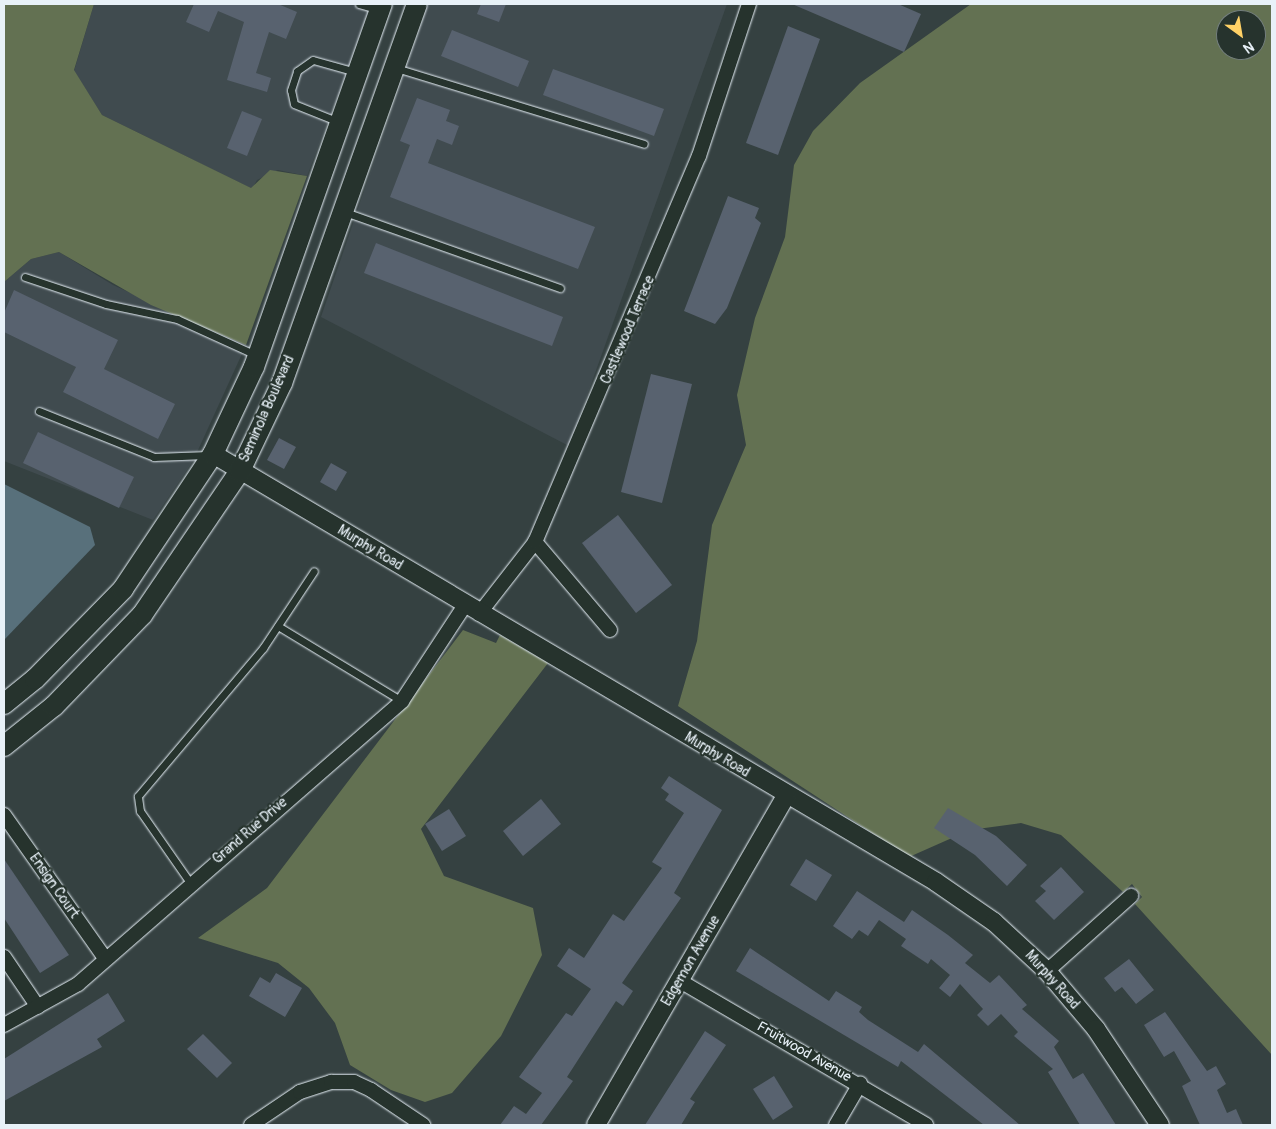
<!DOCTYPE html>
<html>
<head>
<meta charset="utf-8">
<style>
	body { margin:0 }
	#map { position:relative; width:1276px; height:1129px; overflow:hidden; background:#354141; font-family:Pangolin,sans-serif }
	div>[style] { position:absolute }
	.built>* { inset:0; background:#404b4f }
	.green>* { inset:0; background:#637152 }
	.water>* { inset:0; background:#58707b }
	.building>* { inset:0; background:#58626f }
	.roads { filter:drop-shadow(0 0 1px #e8f1f8) drop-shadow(0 0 1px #e8f1f8) }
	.service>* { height:7px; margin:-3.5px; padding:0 3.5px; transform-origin:3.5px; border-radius:3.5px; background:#26332d }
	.minor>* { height:14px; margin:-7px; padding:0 7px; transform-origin:7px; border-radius:7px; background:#26332d }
	.tertiary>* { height:18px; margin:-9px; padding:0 9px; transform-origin:9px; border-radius:9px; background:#26332d }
	.secondary>* { height:20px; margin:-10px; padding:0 10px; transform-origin:10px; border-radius:10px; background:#26332d }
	span { translate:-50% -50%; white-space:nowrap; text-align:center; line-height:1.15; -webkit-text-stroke:4.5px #26332d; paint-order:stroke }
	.street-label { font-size:14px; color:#e8f1f8 }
	.frame { position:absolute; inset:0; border:5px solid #e8f1f8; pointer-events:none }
	.north { position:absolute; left:1216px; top:10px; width:50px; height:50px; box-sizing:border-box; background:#26332d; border:1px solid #747f7e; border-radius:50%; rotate:148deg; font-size:14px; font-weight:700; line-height:20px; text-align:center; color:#e8f1f8 }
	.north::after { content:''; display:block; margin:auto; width:18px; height:22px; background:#ffd166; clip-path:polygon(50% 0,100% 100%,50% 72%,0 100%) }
</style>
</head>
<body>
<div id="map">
	<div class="built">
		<i style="clip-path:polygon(94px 4px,373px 4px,307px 176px,278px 170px,257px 180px,252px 189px,102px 115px,74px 71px)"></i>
		<i style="clip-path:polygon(428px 4px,727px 4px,569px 446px,321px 317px)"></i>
		<i style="clip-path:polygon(59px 252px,113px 285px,246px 345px,193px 461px,153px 520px,4px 461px,4px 282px,31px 259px)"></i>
	</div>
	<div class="green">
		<i style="clip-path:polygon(4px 4px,94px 4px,74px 70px,102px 115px,251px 188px,270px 170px,307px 176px,246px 345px,151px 305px,59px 252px,31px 259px,4px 282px)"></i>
		<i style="clip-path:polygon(evenodd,971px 4px,1272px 4px,1272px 1055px,1135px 904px,1142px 897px,1132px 884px,1123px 892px,1061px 835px,1021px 823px,970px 830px,909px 857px,678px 706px,697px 641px,712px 525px,746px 445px,737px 395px,755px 318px,785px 237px,794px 165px,813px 131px,860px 83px,971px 4px,1226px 20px,1256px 20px,1256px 50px,1226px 50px,1226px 20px)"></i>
		<i style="clip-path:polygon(463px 630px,496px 643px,500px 635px,548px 663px,421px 829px,444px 876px,533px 908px,542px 955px,501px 1036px,452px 1093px,425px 1102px,391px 1090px,350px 1065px,335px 1023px,309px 988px,278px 963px,198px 938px,267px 888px)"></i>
	</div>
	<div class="water">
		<i style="clip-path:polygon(4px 484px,90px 527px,95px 545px,4px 640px)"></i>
	</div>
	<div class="building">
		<i style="clip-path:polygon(194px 4px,278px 4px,297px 12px,286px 39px,269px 32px,256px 73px,271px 78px,267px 92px,227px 80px,244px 22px,218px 11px,209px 32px,186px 22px)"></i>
		<i style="clip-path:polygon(481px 4px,506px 4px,499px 22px,477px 14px)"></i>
		<i style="clip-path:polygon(792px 4px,898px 4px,921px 14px,904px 52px)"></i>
		<i style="clip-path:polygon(788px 26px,820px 39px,778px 155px,746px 143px)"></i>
		<i style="clip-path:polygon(452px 30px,529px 61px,518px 87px,441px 56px)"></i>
		<i style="clip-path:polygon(553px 69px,664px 109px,654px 136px,543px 95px)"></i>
		<i style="clip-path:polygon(417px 98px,450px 110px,446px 121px,459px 126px,452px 145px,437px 139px,428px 163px,595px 227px,578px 269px,390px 197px,410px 145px,400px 141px)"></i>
		<i style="clip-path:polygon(242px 111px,262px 119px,247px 156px,227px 148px)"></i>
		<i style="clip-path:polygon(728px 196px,759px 208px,755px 218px,761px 223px,727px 308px,715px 324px,684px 311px)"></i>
		<i style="clip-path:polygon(376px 243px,563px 317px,552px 346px,364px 273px)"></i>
		<i style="clip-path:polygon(14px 290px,118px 340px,104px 369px,175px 404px,158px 439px,63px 392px,76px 367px,4px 332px,4px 313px)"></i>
		<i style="clip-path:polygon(651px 374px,692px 384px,662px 503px,621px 492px)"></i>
		<i style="clip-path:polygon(38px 432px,134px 477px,119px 508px,23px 463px)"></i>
		<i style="clip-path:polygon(279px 438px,296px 447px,284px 469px,267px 460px)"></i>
		<i style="clip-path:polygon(331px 463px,347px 472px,336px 491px,320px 482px)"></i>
		<i style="clip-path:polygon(618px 515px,672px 585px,636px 613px,582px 543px)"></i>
		<i style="clip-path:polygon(669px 776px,722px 810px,674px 893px,681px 898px,622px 983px,633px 991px,623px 1006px,616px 1001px,567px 1077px,573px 1081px,541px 1125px,500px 1125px,514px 1106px,526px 1114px,542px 1093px,519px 1077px,566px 1013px,572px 1016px,591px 989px,557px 966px,569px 948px,584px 958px,613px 914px,624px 921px,662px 868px,652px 862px,684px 813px,665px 800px,669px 794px,661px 788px)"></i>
		<i style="clip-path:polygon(541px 799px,561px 824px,523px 856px,503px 831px)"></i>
		<i style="clip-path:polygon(948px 808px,996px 836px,1027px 865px,1007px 886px,975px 855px,934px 828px)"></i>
		<i style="clip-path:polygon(449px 809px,466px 836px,442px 851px,425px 824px)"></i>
		<i style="clip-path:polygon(4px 859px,69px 955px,40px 973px,4px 918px)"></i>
		<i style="clip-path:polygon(806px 859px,832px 875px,816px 901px,790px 885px)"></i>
		<i style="clip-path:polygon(1061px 867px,1084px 892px,1054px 920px,1035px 901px,1046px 891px,1040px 886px)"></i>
		<i style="clip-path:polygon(857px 891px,904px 922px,912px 910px,948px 935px,973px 955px,965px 963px,990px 983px,999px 975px,1027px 1005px,1022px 1009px,1059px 1041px,1054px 1047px,1073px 1079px,1083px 1073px,1116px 1125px,1080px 1125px,1048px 1072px,1053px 1069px,1014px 1036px,1018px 1032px,1001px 1014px,988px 1026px,977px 1015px,983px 1009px,960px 984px,950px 997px,939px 988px,950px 975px,931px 959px,928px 964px,901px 946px,906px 939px,879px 920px,868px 936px,859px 930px,852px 939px,833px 926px)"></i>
		<i style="clip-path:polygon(750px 948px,829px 1001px,836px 991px,862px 1007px,859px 1012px,868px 1020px,918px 1052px,924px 1044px,1020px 1125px,984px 1125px,901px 1061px,898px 1067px,736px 971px)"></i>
		<i style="clip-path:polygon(1129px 959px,1154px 990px,1136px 1004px,1122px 987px,1115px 992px,1104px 978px)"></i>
		<i style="clip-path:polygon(276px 973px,302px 988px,285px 1017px,249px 996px,260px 977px,270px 983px)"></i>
		<i style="clip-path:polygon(108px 993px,125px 1021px,97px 1039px,102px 1047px,4px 1101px,4px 1059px)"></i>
		<i style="clip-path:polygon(1165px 1012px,1207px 1071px,1216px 1066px,1226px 1084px,1217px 1090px,1227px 1113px,1236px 1109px,1243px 1125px,1200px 1125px,1182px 1086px,1191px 1081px,1174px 1051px,1164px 1057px,1144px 1025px)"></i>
		<i style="clip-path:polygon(705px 1031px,726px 1045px,690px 1099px,695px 1102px,681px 1125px,645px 1125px)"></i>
		<i style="clip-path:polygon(203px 1034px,232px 1063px,217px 1078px,187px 1049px)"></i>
		<i style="clip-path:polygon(774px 1076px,793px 1107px,773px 1120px,753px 1089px)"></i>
	</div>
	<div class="roads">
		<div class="service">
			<i style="left:359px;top:4px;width:19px;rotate:16deg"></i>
			<i style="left:396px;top:68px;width:259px;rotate:17deg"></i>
			<i style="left:339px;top:122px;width:48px;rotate:-158.2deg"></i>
			<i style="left:294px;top:104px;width:14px;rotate:-102deg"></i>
			<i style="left:291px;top:90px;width:20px;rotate:-72deg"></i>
			<i style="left:297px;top:71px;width:19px;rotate:-35deg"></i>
			<i style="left:313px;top:60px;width:45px;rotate:15.6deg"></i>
			<i style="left:345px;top:212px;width:228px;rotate:19.5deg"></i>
			<i style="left:25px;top:277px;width:85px;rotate:18.4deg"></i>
			<i style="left:106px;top:304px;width:73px;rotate:11.9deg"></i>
			<i style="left:177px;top:319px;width:87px;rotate:24.5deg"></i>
			<i style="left:39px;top:411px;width:124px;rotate:21.8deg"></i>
			<i style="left:154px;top:457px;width:54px;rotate:-2.1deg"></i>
			<i style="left:278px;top:626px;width:145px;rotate:31.2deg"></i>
			<i style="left:191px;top:884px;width:89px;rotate:-124.9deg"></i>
			<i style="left:140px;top:811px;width:15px;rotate:-98deg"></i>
			<i style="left:138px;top:796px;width:194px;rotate:-49.8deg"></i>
			<i style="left:263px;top:648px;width:92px;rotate:-56.5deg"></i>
		</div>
		<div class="minor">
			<i style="left:479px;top:614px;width:91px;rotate:-52.1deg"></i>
			<i style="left:610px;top:630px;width:116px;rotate:-130.4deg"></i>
			<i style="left:535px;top:542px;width:419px;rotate:-67deg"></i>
			<i style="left:699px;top:156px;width:160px;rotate:-71.8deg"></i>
			<i style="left:4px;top:815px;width:174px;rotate:54.8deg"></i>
			<i style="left:4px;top:957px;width:60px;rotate:55.8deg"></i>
			<i style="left:1047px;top:971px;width:113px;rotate:-41.8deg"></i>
			<i style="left:680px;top:981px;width:285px;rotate:30.3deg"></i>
			<i style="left:4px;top:1025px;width:85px;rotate:-29deg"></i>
			<i style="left:78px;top:984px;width:430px;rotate:-41.1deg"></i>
			<i style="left:402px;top:701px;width:115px;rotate:-56.7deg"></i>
			<i style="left:251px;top:1125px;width:59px;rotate:-34deg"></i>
			<i style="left:300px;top:1092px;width:33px;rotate:-18deg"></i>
			<i style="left:331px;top:1082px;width:23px"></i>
			<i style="left:354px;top:1082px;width:19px;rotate:25deg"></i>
			<i style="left:371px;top:1090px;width:63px;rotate:33.9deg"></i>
			<i style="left:836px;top:1125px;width:48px;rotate:-59.7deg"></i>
		</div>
		<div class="tertiary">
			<i style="left:213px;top:454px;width:840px;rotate:30.62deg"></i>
			<i style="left:936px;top:882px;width:70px;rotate:34.6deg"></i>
			<i style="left:994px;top:922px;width:72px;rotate:42.8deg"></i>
			<i style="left:1047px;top:971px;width:76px;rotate:49.8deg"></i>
			<i style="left:1096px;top:1029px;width:115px;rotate:56.3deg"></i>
			<i style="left:596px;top:1125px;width:380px;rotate:-60deg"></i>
		</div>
		<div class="secondary">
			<i style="left:4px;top:704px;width:40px;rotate:-39deg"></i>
			<i style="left:35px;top:679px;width:126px;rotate:-45.6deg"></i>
			<i style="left:123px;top:589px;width:162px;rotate:-56.3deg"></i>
			<i style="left:213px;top:454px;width:96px;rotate:-64.8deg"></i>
			<i style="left:254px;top:367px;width:385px;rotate:-70.6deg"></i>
			<i style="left:4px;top:746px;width:64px;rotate:-38.7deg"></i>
			<i style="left:54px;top:706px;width:127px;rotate:-46deg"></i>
			<i style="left:142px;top:615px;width:174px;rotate:-55.8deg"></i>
			<i style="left:240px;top:471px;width:98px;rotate:-64.5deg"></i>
			<i style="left:282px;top:383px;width:402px;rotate:-70.4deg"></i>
		</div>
	</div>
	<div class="street-label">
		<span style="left:628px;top:330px;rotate:-67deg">Castlewood Terrace</span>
		<span style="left:267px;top:409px;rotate:-66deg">Seminola Boulevard</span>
		<span style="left:370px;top:548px;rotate:31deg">Murphy Road</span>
		<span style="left:717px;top:755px;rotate:31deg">Murphy Road</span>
		<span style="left:250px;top:831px;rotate:-41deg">Grand Rue Drive</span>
		<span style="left:54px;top:886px;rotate:55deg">Ensign Court</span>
		<span style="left:691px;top:961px;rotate:-60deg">Edgemon Avenue</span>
		<span style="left:1052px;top:980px;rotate:48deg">Murphy Road</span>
		<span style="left:804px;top:1052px;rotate:30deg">Fruitwood Avenue</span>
	</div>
	<div class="frame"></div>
	<div class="north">N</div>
</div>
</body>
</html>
